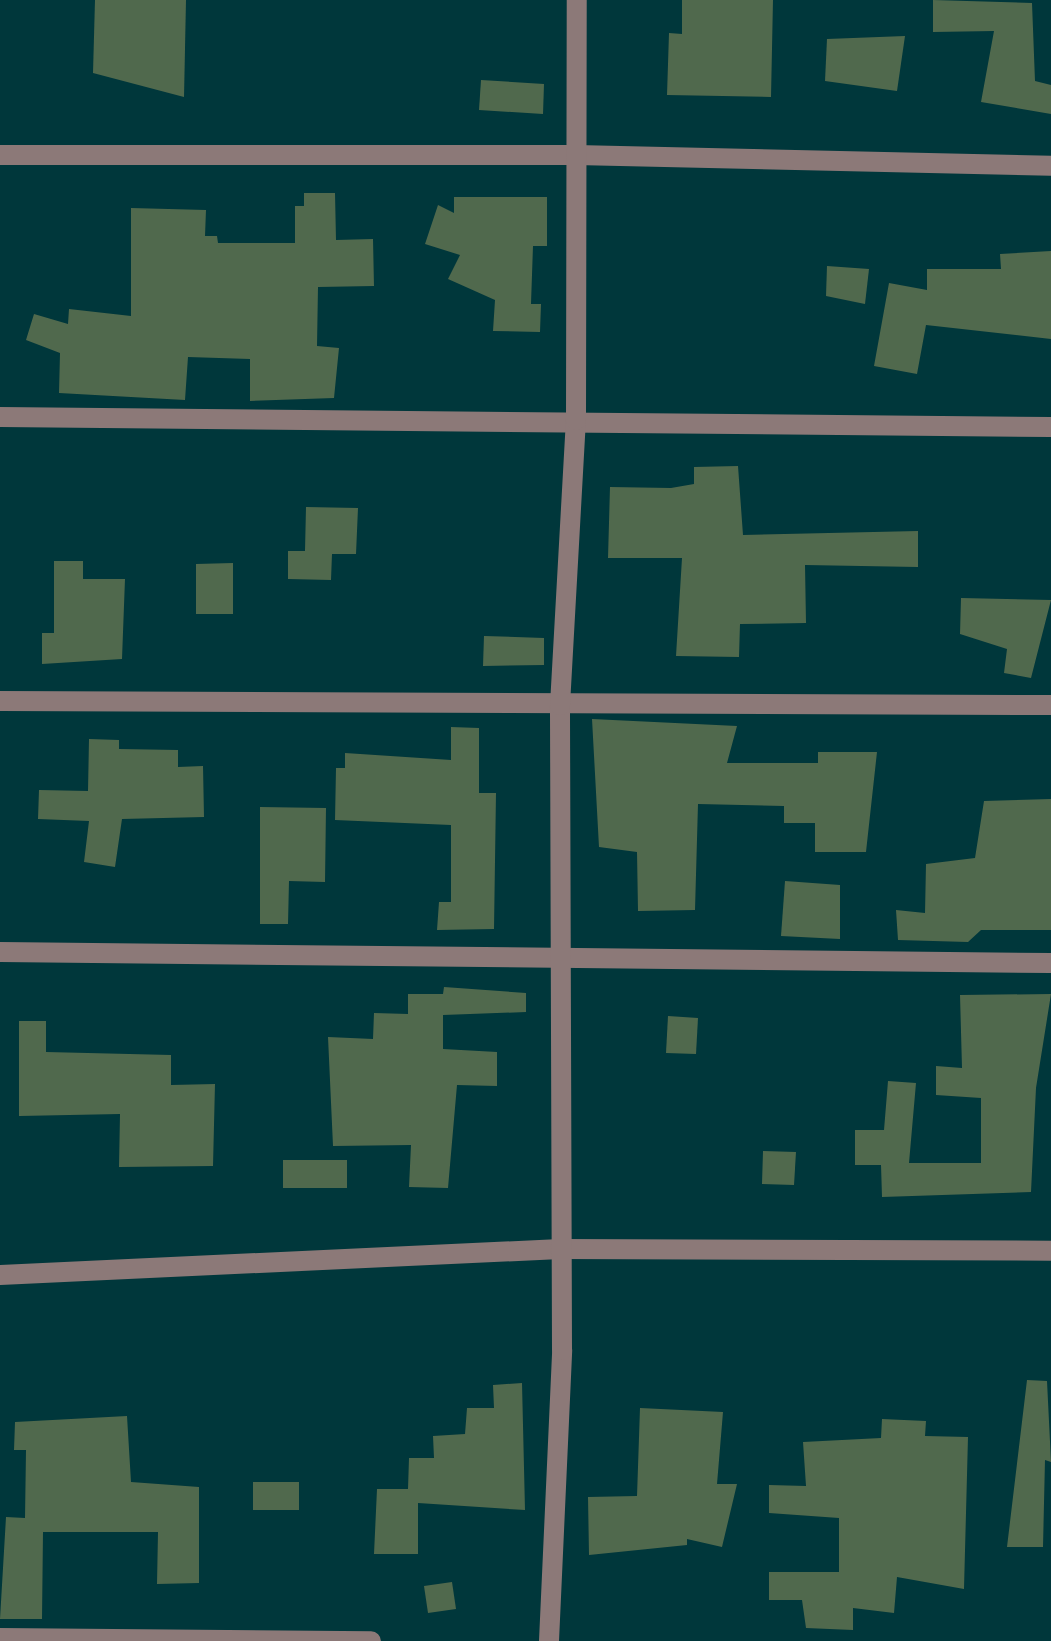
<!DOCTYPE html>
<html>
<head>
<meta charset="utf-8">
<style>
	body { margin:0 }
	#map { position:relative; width:1051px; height:1641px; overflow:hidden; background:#00373b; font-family:Mulish,sans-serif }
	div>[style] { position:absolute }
	.building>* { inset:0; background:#50694d }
	.minor>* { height:20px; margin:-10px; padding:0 10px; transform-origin:10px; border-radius:10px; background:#8c7978 }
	span { translate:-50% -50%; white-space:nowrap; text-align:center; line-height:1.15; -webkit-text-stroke:8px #071b1d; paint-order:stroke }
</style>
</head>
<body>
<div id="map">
	<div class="building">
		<i style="clip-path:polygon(95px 0,186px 0,184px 97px,93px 73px)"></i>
		<i style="clip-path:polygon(682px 0,773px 0,771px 97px,667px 95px,669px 33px,682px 34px)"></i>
		<i style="clip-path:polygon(933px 0,1032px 3px,1035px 81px,1051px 85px,1051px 114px,981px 102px,994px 31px,933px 32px)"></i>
		<i style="clip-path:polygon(905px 36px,897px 91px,825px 81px,827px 39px)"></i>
		<i style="clip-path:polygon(481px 80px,544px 84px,543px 114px,479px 110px)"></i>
		<i style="clip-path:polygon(304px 193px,335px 193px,336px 240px,373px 239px,374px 286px,318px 287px,317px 346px,339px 348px,334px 398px,250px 401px,250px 359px,188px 357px,185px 400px,59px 393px,60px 353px,26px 340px,34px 314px,68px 324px,69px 309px,131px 316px,131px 208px,206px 210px,205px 236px,217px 236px,218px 243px,295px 243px,295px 206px,304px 206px)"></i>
		<i style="clip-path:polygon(454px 197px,547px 197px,547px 246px,533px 246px,531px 304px,541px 304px,540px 332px,493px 331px,495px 300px,448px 279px,460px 255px,425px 244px,438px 205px,454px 213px)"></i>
		<i style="clip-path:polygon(1051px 251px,1051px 339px,926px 325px,917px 374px,874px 366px,889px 283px,927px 290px,927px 269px,1001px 269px,1000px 254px)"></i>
		<i style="clip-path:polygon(827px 266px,869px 269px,865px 304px,826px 296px)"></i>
		<i style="clip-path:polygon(738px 466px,743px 535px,918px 531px,918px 567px,805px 565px,806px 623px,740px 624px,739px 657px,676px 656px,682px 558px,608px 558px,610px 487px,671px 488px,694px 484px,694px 467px)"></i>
		<i style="clip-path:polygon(306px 507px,358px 508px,356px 554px,332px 554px,331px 580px,288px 579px,288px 551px,305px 551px)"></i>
		<i style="clip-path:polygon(54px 561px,83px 561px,83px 579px,125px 579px,122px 659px,42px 664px,42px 633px,54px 633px)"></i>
		<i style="clip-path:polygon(233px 563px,233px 614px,196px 614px,196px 564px)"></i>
		<i style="clip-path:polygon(961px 598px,1051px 600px,1031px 678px,1004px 673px,1007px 649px,960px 634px)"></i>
		<i style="clip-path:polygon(484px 636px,544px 638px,544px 665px,483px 666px)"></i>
		<i style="clip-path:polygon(592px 719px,737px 726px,727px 763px,818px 763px,818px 752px,877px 752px,866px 852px,815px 852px,815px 823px,784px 823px,784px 806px,698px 804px,695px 910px,638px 911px,637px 852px,599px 847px)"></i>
		<i style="clip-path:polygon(451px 727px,479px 728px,479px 793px,496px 793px,494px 929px,437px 930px,439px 902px,451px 902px,451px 825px,335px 820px,336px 768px,345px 768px,345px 753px,451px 760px)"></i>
		<i style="clip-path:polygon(89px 739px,119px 740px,119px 749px,178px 750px,178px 767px,203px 766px,204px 817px,122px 819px,115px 867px,84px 862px,89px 821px,38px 819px,39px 790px,88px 791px)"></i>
		<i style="clip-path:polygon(1051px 799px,1051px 930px,981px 930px,968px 942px,898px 940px,896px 910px,925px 913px,926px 864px,975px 858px,984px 801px)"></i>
		<i style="clip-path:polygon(260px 807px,326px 808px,325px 882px,289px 881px,288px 924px,260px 924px)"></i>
		<i style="clip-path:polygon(785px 881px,840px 885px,840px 939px,781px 936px)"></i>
		<i style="clip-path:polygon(444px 987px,526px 993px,526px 1012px,443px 1015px,443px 1049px,497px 1052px,497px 1086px,457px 1085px,448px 1188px,409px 1187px,411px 1145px,333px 1146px,328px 1037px,373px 1039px,374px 1013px,408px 1014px,408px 994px,443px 994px)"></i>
		<i style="clip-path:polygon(1051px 994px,1036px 1088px,1031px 1192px,882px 1197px,881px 1165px,855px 1165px,855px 1130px,884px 1130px,888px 1081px,916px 1083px,909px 1163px,981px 1163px,981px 1098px,936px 1095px,936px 1066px,962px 1068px,960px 995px)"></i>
		<i style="clip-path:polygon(668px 1016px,698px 1018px,696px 1054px,666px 1053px)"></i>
		<i style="clip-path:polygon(19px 1021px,46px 1021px,46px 1052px,171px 1055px,171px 1085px,215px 1084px,213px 1166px,119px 1167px,120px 1114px,19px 1116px)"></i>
		<i style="clip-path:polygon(763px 1151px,796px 1152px,794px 1185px,762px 1184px)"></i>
		<i style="clip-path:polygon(283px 1160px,347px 1160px,347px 1188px,283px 1188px)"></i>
		<i style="clip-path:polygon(1027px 1380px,1047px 1381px,1051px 1462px,1045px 1460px,1043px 1547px,1007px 1547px)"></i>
		<i style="clip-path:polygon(522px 1383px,525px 1510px,418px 1503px,418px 1554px,374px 1554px,377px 1489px,408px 1489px,409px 1458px,434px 1458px,433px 1436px,465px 1434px,467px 1408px,494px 1408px,493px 1385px)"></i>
		<i style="clip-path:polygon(640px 1408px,723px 1412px,717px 1484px,737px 1484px,722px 1547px,687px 1539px,687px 1545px,589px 1555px,588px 1497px,637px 1496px)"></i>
		<i style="clip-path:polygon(127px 1416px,131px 1482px,199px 1487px,199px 1583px,157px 1584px,158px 1532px,43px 1532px,42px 1619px,0 1619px,6px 1517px,25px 1518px,26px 1450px,14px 1450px,15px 1422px)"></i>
		<i style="clip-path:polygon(882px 1419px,926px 1421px,925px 1436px,968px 1437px,964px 1589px,897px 1577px,894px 1613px,853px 1608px,853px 1630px,806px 1628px,802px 1600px,769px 1600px,769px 1572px,839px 1572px,839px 1518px,769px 1513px,769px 1485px,806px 1486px,803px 1442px,881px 1438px)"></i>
		<i style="clip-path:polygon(253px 1482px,299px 1482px,299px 1510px,253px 1510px)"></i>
		<i style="clip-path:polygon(452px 1582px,456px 1609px,428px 1613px,424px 1586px)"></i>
	</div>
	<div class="minor">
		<i style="left:0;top:155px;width:576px"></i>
		<i style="left:576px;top:155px;width:475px;rotate:1.3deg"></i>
		<i style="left:0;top:417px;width:1051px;rotate:0.55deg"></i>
		<i style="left:0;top:701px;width:1051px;rotate:0.22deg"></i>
		<i style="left:0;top:952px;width:1051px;rotate:0.6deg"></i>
		<i style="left:0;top:1275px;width:561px;rotate:-2.66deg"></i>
		<i style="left:560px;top:1249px;width:491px;rotate:0.2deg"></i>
		<i style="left:0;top:1638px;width:371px;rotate:0.5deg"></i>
		<i style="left:549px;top:1641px;width:291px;rotate:-87.4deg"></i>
		<i style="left:562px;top:1350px;width:645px;rotate:-90.18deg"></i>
		<i style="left:560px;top:705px;width:285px;rotate:-86.8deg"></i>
		<i style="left:576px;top:420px;width:420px;rotate:-89.9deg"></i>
	</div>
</div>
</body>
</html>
